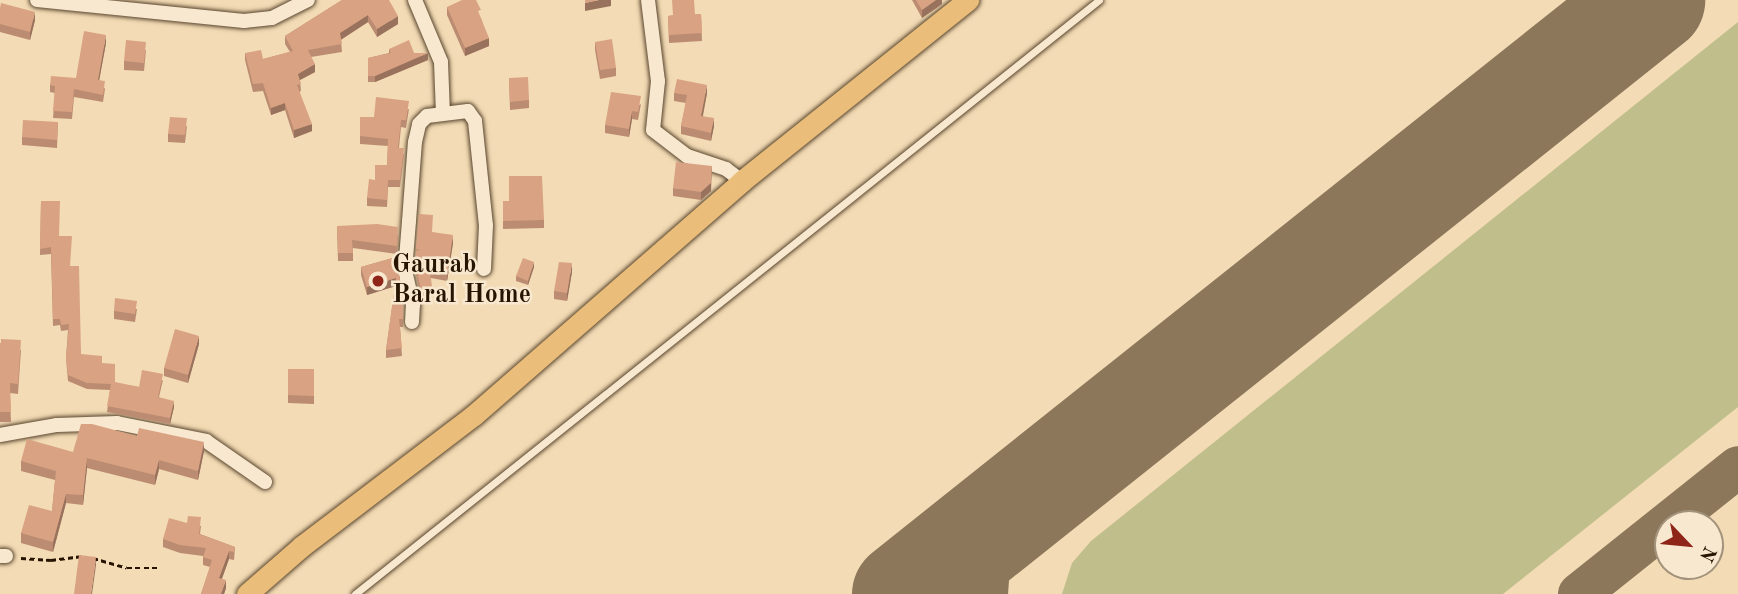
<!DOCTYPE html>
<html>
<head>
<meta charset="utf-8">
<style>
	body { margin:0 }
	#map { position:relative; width:1738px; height:594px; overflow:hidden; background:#f3dbb5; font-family:"Old Standard TT",serif }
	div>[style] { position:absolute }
	.green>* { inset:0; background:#c0be8a }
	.taxiway>* { height:42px; margin:-21px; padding:0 21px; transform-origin:21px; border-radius:21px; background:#8c775a }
	.runway>* { height:107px; margin:-53.5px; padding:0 53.5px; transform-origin:53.5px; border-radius:53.5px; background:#8c775a }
	.path>* { height:2.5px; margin-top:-1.25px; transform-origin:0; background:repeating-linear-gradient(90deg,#261300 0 5px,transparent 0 8.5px) }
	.roads { filter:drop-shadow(0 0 2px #59452d) drop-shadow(0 0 2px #59452d) }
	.service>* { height:7px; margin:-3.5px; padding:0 3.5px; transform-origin:3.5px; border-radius:3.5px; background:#f7e8cf }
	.minor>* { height:14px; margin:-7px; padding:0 7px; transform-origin:7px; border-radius:7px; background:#f7e8cf }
	.primary>* { height:21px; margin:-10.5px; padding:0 10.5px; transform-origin:10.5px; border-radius:10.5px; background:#eabe7a }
	.wall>* { inset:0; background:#bb8c71 }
	.shaded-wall>* { inset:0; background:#98725c }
	.building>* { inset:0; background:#d9a383 }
	.dots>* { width:19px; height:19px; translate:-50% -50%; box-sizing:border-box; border:4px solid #f7e8cf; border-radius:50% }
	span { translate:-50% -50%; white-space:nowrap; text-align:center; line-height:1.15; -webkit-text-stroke:5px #f7e8cf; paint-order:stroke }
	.poi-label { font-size:26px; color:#261300; font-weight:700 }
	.left { translate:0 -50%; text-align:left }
	.north { position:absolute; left:1654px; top:510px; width:70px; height:70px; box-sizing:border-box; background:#f7e8cf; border:2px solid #a3937c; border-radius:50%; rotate:116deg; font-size:19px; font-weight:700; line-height:28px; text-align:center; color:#261300 }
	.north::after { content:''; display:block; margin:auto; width:24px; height:32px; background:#8f2418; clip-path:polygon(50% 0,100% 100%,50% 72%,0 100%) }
</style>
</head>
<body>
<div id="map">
	<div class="green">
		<i style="clip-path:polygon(1738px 22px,1738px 407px,1503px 594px,1062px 594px,1072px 563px,1091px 541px)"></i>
	</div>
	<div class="taxiway">
		<i style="left:987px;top:594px;width:27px;rotate:-86deg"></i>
		<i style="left:989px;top:567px;width:30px;rotate:-70deg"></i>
		<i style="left:999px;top:539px;width:60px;rotate:-53.1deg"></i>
		<i style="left:1579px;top:594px;width:203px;rotate:-38.6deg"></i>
	</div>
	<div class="runway">
		<i style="left:905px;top:594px;width:954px;rotate:-38.53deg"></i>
	</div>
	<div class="path">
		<i style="left:21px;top:558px;width:30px;rotate:4deg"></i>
		<i style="left:51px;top:560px;width:32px;rotate:-7deg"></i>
		<i style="left:93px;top:558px;width:35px;rotate:16deg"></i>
		<i style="left:127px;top:568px;width:34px"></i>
	</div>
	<div class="roads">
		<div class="service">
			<i style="left:355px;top:594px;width:952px;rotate:-38.6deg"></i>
		</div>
		<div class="minor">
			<i style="left:37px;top:0;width:208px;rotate:5.8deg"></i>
			<i style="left:244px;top:21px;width:28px;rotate:-6deg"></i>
			<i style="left:272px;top:18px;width:40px;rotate:-26.6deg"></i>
			<i style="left:415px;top:0;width:67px;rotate:67.2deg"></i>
			<i style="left:441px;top:62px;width:51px;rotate:87.8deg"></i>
			<i style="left:648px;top:0;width:82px;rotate:83deg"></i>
			<i style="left:658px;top:81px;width:49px;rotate:95.8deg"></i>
			<i style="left:653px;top:130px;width:43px;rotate:37.4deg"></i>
			<i style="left:687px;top:156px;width:41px;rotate:18.4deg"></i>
			<i style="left:726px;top:169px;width:20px;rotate:37deg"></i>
			<i style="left:412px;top:322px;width:17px;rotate:-87deg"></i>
			<i style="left:413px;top:305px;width:35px;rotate:-103deg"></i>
			<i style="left:405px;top:271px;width:50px;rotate:-85.4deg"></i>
			<i style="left:409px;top:221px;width:79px;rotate:-85.7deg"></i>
			<i style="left:415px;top:142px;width:18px;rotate:-77deg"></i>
			<i style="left:419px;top:124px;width:11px;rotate:-45deg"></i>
			<i style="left:427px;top:116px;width:41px;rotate:-7deg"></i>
			<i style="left:468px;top:111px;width:12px;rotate:55deg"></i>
			<i style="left:475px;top:121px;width:105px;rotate:84deg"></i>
			<i style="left:486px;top:225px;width:44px;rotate:92.6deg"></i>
			<i style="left:0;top:435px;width:58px;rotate:-10deg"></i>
			<i style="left:57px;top:425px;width:60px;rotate:-1.9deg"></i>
			<i style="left:117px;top:423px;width:91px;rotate:11.4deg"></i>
			<i style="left:206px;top:441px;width:72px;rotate:34.8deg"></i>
			<i style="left:0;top:556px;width:6px"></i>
		</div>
		<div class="primary">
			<i style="left:247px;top:594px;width:73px;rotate:-41.1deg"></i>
			<i style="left:302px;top:546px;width:216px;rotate:-37.3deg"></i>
			<i style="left:474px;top:415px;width:356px;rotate:-41.1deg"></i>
			<i style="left:742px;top:181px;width:290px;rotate:-38.7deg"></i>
		</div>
	</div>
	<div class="wall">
		<i style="clip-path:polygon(342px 0,398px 24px,377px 37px,368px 22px,341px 40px,342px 52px,311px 57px,315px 72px,300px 80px,301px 91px,299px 92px,312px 131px,294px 138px,285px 110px,271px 115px,263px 91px,253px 92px,245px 60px,245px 53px,263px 59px,290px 52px,285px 44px,285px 36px)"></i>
		<i style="clip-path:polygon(912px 0,942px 0,942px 4px,922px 18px)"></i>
		<i style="clip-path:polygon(447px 7px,481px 18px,489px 46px,465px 56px,447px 15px)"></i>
		<i style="clip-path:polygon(0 8px,35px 20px,30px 40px,0 32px)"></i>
		<i style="clip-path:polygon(695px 14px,701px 14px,702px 41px,669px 43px,668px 16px)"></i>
		<i style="clip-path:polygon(595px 42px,616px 68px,616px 76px,600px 79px,595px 50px)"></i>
		<i style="clip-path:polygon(106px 43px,99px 80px,105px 89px,103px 102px,74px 97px,72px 119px,53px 118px,55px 93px,50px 92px,50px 85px,76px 78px)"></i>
		<i style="clip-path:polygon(389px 49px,414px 53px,428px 60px,375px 82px,368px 82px,368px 58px,389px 53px)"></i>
		<i style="clip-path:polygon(146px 50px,144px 71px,124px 70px,124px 61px)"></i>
		<i style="clip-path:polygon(509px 78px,529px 100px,529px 108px,510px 110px)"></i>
		<i style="clip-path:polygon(674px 93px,707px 93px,703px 116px,714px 126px,711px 141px,681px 134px,681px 126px,686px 103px,674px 101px)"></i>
		<i style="clip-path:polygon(641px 104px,638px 120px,632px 119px,629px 137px,605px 133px,605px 125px)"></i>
		<i style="clip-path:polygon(409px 109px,406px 128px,401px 127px,399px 148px,404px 155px,400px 187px,388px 187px,387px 207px,367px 206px,367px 198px,375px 180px,387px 165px,388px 146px,360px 144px,360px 117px,374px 117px)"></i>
		<i style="clip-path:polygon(58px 122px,57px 148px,22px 145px,22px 137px)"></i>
		<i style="clip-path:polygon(187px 126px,185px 143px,168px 142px,168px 134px)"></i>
		<i style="clip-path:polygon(673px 188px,711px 191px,701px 200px,673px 196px)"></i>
		<i style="clip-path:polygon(41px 201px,59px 236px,70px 266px,81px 354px,102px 363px,115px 383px,139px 387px,163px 380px,159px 397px,174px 407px,170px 424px,107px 412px,110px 390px,87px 389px,68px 381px,66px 358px,68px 330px,61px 331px,60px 325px,53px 326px,51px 254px,40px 255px)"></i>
		<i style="clip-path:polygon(503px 201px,544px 220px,544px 228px,503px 229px)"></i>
		<i style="clip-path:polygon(419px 214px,432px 232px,453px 243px,447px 281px,431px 278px,432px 297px,421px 298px,415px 270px)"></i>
		<i style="clip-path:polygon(337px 226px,398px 235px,397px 254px,353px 248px,353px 261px,338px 261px)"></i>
		<i style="clip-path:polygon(396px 257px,403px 298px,403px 327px,400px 327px,402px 356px,386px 358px,386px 350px,395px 286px,367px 295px,361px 275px,361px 267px)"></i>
		<i style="clip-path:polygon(534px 267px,528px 285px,516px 281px,516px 276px)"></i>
		<i style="clip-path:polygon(572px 272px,567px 301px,554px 299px,554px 291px)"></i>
		<i style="clip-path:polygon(137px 309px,135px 322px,114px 319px,114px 311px)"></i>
		<i style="clip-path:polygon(0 343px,21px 350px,18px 394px,10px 393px,11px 422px,0 422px)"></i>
		<i style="clip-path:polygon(199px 344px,188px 383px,164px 376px,164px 368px)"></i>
		<i style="clip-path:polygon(288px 369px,314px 369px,314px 404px,288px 403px)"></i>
		<i style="clip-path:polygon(137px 436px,204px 451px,198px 480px,159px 469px,155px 485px,87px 468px,83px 505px,66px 503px,53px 552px,21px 543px,21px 533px,52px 511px,55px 480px,21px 471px,21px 461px,73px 452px)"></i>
		<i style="clip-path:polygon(187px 523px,201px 526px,200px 534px,235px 547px,234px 560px,229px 559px,222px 579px,226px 588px,224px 594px,201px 594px,210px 567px,203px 565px,203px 556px,180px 553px,163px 547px,163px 539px)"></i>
	</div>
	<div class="shaded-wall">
		<i style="clip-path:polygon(599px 0,611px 0,611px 6px,585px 11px,585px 3px)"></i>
		<i style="clip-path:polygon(936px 0,942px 0,942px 4px,922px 18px,922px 10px)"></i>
		<i style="clip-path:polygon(35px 12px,35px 20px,30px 40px,30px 32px)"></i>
		<i style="clip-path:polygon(368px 15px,368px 22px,340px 40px,340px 33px)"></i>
		<i style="clip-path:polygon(398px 16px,398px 24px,377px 37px,377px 29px)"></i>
		<i style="clip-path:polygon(106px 35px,106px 43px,98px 87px,98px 80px)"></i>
		<i style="clip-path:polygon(489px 38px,489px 46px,465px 56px,465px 48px)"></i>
		<i style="clip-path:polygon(428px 53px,428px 60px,375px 82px,375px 76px)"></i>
		<i style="clip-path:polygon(315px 64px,315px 72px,298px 81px,298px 74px)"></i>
		<i style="clip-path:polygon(707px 85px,707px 93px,701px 124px,701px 116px)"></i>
		<i style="clip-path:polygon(285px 103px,285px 110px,271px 115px,271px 108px)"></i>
		<i style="clip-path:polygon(632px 111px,632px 119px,629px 137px,629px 129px)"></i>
		<i style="clip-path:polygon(714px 118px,714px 126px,711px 141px,711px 133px)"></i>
		<i style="clip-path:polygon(312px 124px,312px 131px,294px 138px,294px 130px)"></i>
		<i style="clip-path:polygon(712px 166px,711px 191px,701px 200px,701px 192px)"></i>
		<i style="clip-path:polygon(453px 235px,453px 243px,447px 281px,447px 274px)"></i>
		<i style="clip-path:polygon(534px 262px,534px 267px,528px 285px,528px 281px)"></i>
		<i style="clip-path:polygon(572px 263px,572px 272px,567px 301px,567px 293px)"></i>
		<i style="clip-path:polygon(396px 278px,396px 286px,367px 295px,367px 287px)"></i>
		<i style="clip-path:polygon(199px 336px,199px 344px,188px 383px,188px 375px)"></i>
		<i style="clip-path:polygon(174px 401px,174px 407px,170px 424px,170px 418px)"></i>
		<i style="clip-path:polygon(204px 442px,204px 451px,198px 480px,198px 471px)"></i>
		<i style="clip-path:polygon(87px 458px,87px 468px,83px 505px,83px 495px)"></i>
		<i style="clip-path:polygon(159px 460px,159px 469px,155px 485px,155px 475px)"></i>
		<i style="clip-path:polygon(66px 494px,66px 503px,53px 552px,53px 542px)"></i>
		<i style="clip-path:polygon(229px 551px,229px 559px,219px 586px,219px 578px)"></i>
		<i style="clip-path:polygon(96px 557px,96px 565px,92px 594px,91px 594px)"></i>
		<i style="clip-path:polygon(226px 580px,226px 588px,224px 594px,221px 594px)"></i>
	</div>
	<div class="building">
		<i style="clip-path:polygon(342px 0,389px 0,398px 16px,377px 29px,368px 15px,340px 33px,342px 44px,308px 50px,315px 64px,298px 74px,301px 84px,297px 85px,312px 124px,294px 130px,285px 103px,271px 108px,263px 83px,253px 84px,245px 53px,261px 50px,263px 59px,293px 51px,285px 36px)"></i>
		<i style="clip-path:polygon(462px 0,476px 0,481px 10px,478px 11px,489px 38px,465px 48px,447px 7px)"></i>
		<i style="clip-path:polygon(585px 0,599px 0,585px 3px)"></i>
		<i style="clip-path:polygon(672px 0,694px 0,695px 14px,701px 14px,702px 33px,669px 35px,668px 16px,673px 15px)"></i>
		<i style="clip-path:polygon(916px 0,936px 0,922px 10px)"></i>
		<i style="clip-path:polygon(1px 3px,35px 12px,30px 32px,0 24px,0 8px)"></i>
		<i style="clip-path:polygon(84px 31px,106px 35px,98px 80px,105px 81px,103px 95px,74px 89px,72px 112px,53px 111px,55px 86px,50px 85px,51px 76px,76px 78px)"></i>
		<i style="clip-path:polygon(612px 39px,616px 68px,600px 70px,595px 42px)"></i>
		<i style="clip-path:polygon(126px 40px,146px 42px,144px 63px,124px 61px)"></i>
		<i style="clip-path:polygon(409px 40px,414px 53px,428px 53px,375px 76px,368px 76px,368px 58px,391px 53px,389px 49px)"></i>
		<i style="clip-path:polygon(528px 77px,529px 100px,510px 102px,509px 78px)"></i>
		<i style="clip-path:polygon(677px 79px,707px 85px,701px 116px,714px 118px,711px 133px,681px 126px,687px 95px,674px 93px)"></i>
		<i style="clip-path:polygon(611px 92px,641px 96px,638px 112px,632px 111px,629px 129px,605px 125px)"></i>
		<i style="clip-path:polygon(376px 97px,409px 101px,406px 120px,401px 120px,398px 148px,404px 148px,400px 180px,388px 180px,387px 200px,367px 198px,369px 179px,375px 180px,375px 165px,387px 165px,388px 139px,360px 136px,360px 117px,374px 117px)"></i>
		<i style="clip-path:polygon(170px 117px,187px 118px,185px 135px,168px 134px)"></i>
		<i style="clip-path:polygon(23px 120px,58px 122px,57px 140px,22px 137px)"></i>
		<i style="clip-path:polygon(676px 162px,712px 166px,711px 183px,701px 192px,673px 188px)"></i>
		<i style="clip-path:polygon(509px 176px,542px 176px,544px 220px,503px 221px,503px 201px,509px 201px)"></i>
		<i style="clip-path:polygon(41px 201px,60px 201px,59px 236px,72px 236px,70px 266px,79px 266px,81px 354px,102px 356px,102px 363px,115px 364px,115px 382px,139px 387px,142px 370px,163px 374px,158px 397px,174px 401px,170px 418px,107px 406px,111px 384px,87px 383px,68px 375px,66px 358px,69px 324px,61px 325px,60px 319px,53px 319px,51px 247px,40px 249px)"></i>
		<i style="clip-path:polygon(419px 214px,433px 215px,432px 232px,453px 235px,447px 274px,430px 271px,432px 289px,421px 290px,415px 263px,416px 251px,420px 250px,416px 249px)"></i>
		<i style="clip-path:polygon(377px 224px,398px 227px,397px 246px,352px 240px,353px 253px,338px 253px,337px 226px)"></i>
		<i style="clip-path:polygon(396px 257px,403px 298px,403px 319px,399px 319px,402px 348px,386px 350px,396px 278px,367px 287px,361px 267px)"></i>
		<i style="clip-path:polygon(523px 258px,534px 262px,528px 281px,516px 276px)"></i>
		<i style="clip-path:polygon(559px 262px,572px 263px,567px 293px,554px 291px)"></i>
		<i style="clip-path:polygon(115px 298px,137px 301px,135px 314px,114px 311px)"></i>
		<i style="clip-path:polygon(175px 329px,199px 336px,188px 375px,164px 368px)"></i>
		<i style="clip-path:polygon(1px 339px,21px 340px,18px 384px,10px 383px,11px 412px,0 412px,0 343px,1px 343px)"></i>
		<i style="clip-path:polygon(288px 369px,314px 369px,314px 396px,288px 395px)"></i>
		<i style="clip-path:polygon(81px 424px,92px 424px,137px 436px,139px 428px,204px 442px,198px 471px,159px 460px,155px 475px,87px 458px,83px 495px,66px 494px,53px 542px,21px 533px,29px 505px,52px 511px,56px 471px,21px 461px,27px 439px,73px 452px)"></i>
		<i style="clip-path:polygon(188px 516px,201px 517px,199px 534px,235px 547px,234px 552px,229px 551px,219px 578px,226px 580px,221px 594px,201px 594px,212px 560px,203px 557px,206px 548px,180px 545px,163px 539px,169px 518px,187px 523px)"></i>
		<i style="clip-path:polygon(79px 555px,96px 557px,91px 594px,74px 594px)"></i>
	</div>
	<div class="dots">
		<i style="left:378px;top:281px;background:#8f2418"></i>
	</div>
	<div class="poi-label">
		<span class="left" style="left:392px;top:281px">Gaurab<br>Baral Home</span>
	</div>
	<div class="north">N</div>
</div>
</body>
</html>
